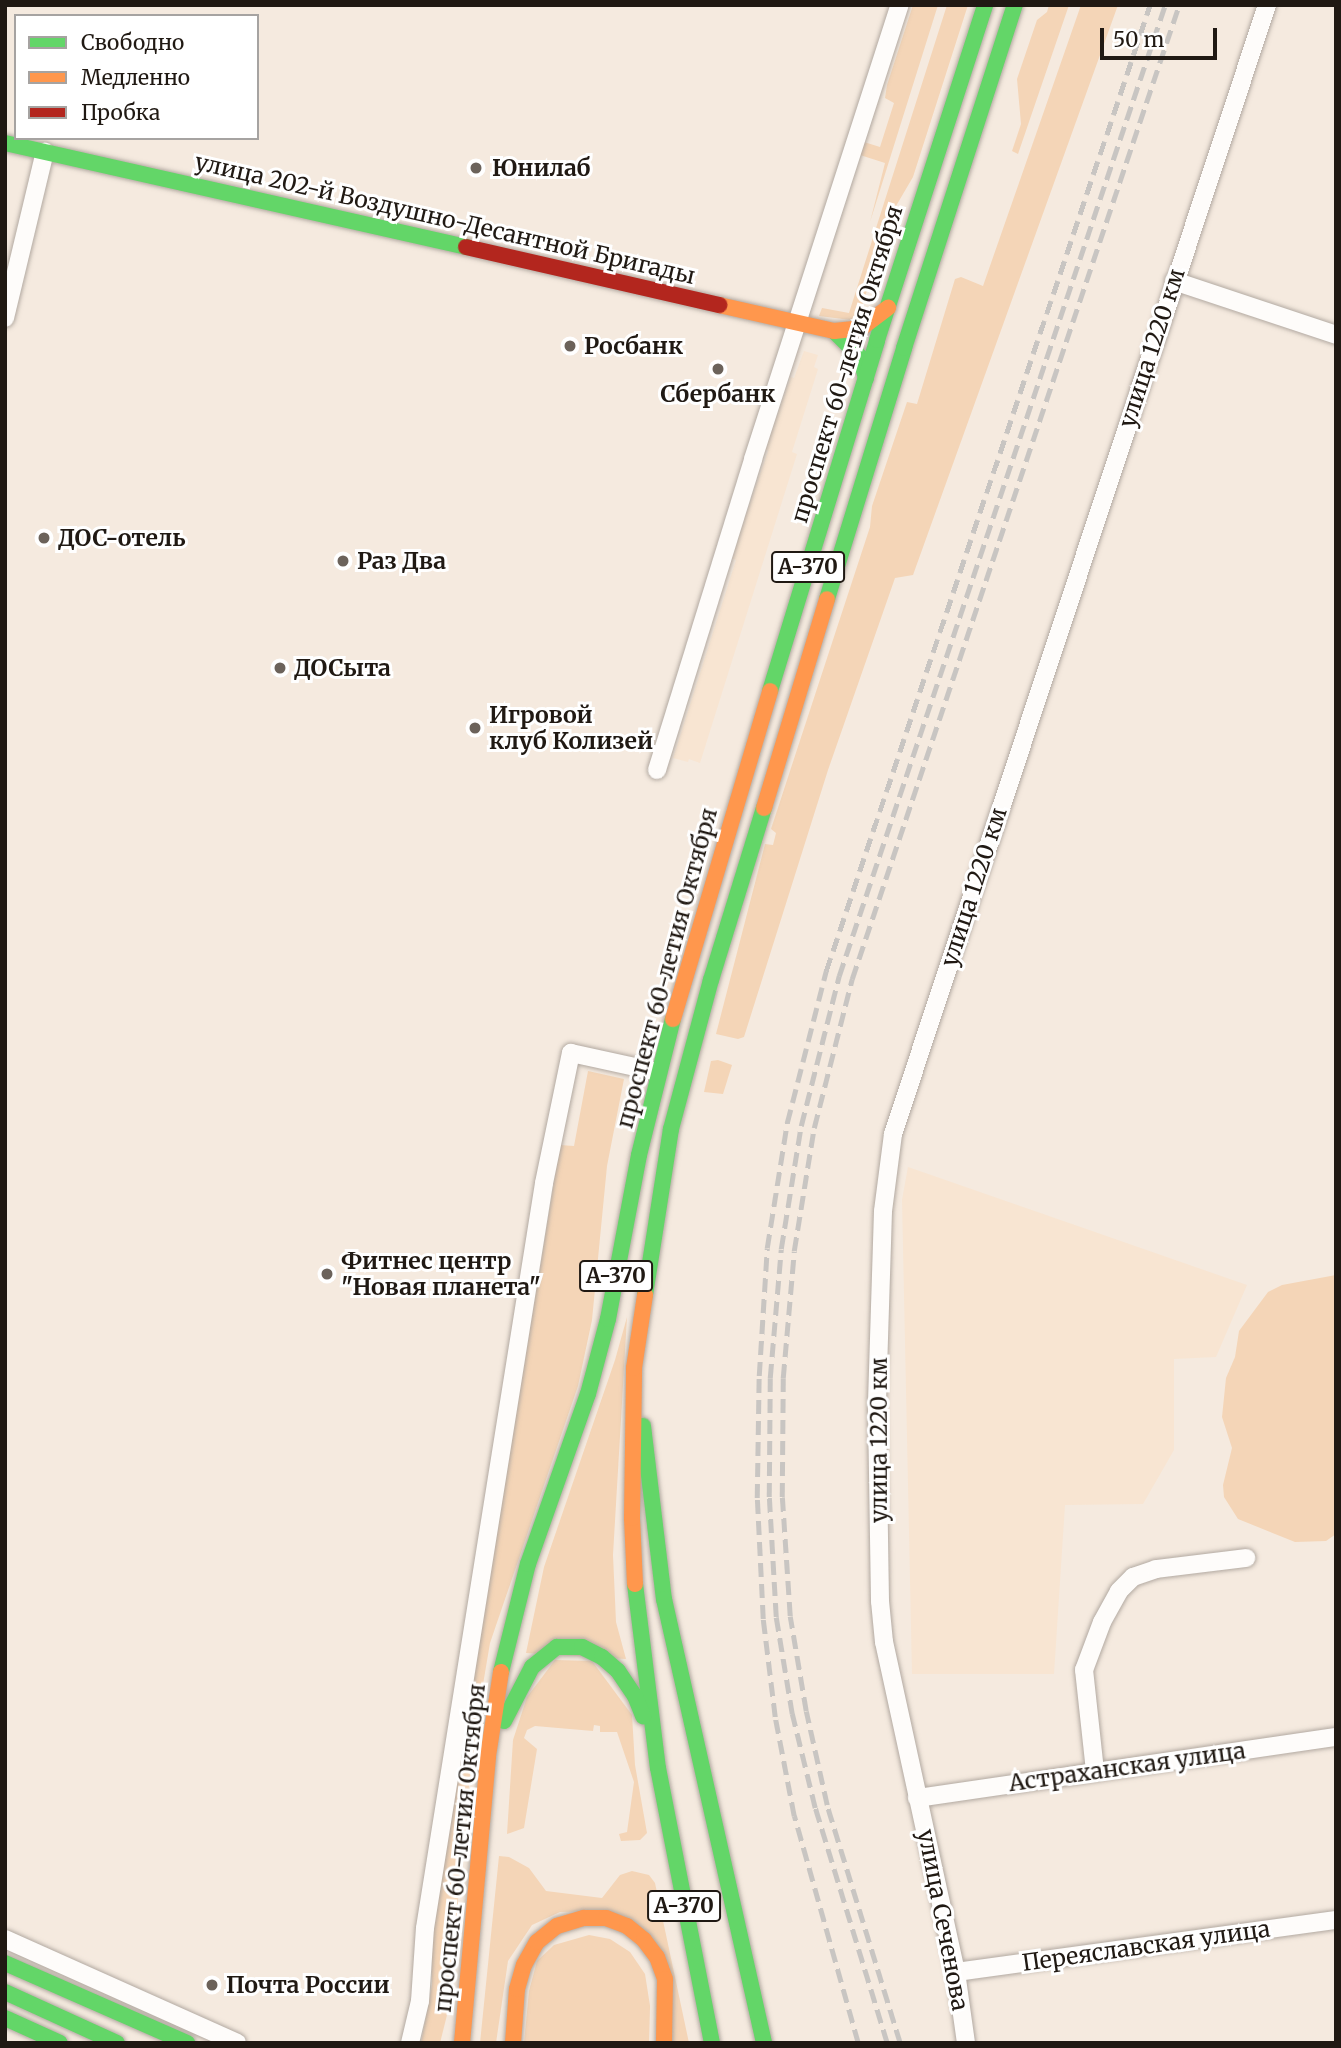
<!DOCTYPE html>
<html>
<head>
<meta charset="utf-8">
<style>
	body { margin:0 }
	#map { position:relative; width:1341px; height:2048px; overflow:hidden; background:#f5eadf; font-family:Merriweather,serif }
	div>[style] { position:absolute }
	.built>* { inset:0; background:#f8e5d2 }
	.green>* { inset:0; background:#f4d5b7 }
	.roads { filter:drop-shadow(0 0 2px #b2a9a1) drop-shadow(0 0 2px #b2a9a1) }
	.street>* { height:18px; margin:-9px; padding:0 9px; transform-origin:9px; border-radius:9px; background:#fefcfa }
	.fast>* { height:16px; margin:-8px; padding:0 8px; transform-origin:8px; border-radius:8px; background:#63d668 }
	.slow>* { height:16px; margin:-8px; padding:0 8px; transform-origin:8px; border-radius:8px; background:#ff974d }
	.jam>* { height:16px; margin:-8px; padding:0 8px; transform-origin:8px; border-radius:8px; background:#b3261e }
	.rail>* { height:4.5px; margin-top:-2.25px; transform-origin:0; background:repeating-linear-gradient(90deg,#c8c5c2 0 14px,transparent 0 21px) }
	.dots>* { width:19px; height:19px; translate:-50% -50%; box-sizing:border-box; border:4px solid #fff; border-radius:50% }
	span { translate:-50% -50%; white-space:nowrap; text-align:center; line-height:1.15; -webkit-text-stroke:6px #fff; paint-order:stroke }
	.shield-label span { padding:2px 5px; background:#fff; border:2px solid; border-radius:5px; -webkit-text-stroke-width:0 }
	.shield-label { font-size:21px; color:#201913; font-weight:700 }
	.poi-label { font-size:23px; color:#201913; font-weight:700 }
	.left { translate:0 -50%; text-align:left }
	.street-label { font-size:23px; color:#201913 }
	.frame { position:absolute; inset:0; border:7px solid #201913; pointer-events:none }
	.legend { position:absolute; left:14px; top:14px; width:245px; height:126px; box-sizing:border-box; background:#fff; border:2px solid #a6a3a1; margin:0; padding:9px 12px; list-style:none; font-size:21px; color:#201913 }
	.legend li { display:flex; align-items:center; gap:14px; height:35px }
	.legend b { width:35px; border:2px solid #a6a3a1 }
	.scale { position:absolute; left:1100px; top:28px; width:117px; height:32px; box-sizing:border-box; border:4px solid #201913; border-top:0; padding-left:9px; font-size:21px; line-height:24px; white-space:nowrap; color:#201913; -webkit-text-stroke:5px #fff; paint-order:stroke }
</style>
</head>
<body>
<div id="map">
	<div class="built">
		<i style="clip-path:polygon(804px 351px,818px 355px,814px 367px,818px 369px,792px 452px,797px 454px,700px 763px,689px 759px,688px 762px,673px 758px,736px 560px,731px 558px,768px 451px,765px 449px,791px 377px,794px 378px)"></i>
		<i style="clip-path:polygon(908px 1167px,1247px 1285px,1216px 1357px,1174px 1359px,1174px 1450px,1143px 1504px,1065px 1505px,1054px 1674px,912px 1674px,902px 1200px)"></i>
	</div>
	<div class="green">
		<i style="clip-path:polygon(913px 5px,938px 5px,870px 222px,885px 163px,860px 155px,864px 142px,880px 147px,894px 103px,885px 98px,887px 85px)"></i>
		<i style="clip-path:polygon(947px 5px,968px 5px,913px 177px,896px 206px,859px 314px,851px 320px,819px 316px,822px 308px,849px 313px)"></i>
		<i style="clip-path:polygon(1049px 5px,1069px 5px,1018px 154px,1012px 151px,1021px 124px,1017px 79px,1037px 20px,1047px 12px)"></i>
		<i style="clip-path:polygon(1081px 5px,1118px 5px,913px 575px,895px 578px,828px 770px,744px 1037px,738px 1039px,716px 1034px,765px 844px,773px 845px,776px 833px,771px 829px,870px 527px,872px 506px,907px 402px,917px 404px,955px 279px,961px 277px,983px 286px)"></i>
		<i style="clip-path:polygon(718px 1060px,732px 1065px,723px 1094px,704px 1092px,711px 1061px)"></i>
		<i style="clip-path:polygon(588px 1071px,624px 1079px,607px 1166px,592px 1320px,578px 1386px,490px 1643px,473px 1744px,447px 2015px,440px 2043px,421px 2043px,432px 1985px,432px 1929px,560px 1145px,574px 1146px)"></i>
		<i style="clip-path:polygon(1336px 1275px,1336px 1534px,1326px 1541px,1295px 1542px,1238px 1519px,1224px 1497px,1223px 1485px,1232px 1448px,1222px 1417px,1226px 1378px,1235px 1357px,1239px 1331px,1268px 1292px,1282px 1285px)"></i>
		<i style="clip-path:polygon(627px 1317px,613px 1555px,616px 1622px,626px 1659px,526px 1653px,544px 1567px,615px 1360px)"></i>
		<i style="clip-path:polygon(555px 1660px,592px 1661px,632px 1715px,635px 1765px,647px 1833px,640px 1840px,621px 1841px,619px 1834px,627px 1832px,634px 1782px,617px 1732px,600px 1732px,600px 1726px,594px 1725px,593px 1731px,535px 1726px,527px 1730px,524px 1738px,537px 1749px,524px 1828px,507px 1834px,513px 1740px,527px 1697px)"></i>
		<i style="clip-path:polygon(499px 1856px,509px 1857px,529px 1868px,546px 1891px,602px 1898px,620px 1875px,632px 1871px,649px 1875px,655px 1883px,689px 2043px,671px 2043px,670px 1967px,594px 1911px,560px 1912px,532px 1925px,508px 1961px,496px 2043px,480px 2043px)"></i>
		<i style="clip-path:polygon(589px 1935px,610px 1939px,630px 1952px,645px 1974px,650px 2006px,649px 2043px,524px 2043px,529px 1991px,537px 1961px,554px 1945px)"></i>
	</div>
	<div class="roads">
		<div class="street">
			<i style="left:1174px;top:281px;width:171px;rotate:18.4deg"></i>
			<i style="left:5px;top:318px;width:171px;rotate:-76.5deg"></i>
			<i style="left:657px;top:770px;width:325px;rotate:-72.8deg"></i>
			<i style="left:753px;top:459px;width:477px;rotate:-72.1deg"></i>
			<i style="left:1095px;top:1771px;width:102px;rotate:-96.2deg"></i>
			<i style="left:1084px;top:1670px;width:51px;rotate:-69.4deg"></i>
			<i style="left:1102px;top:1622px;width:35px;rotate:-61deg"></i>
			<i style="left:1119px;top:1591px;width:20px;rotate:-45deg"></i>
			<i style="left:1133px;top:1577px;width:24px;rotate:-19deg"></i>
			<i style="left:1156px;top:1569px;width:91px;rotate:-7deg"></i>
			<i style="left:917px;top:1798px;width:423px;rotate:-8.3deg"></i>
			<i style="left:5px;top:1939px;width:254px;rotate:24.1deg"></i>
			<i style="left:956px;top:1972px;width:384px;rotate:-7.8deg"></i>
			<i style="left:410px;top:2043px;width:43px;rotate:-76.6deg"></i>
			<i style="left:420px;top:2001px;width:73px;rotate:-86.1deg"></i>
			<i style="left:425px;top:1928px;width:754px;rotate:-80.92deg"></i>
			<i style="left:544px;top:1183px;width:133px;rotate:-78.3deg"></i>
			<i style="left:571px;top:1053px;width:89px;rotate:12.3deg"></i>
			<i style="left:966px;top:2043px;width:72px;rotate:-98deg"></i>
			<i style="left:956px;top:1972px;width:338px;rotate:-102.3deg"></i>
			<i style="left:884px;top:1642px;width:41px;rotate:-95.6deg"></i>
			<i style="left:880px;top:1601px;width:199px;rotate:-90.9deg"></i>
			<i style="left:877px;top:1402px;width:191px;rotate:-88.2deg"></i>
			<i style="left:883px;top:1211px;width:78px;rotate:-82.6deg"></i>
			<i style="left:893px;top:1134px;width:1189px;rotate:-71.67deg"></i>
		</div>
		<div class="fast">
			<i style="left:5px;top:143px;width:473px;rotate:12.7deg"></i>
			<i style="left:834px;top:331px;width:37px;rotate:45deg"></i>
			<i style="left:860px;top:357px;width:22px;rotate:74deg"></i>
			<i style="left:827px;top:599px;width:263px;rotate:-72.9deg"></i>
			<i style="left:904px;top:348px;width:361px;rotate:-72.1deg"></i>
			<i style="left:770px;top:691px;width:367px;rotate:-73deg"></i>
			<i style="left:877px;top:340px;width:352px;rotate:-72.1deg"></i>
			<i style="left:645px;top:1295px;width:168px;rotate:-81.1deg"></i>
			<i style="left:671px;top:1129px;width:154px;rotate:-75deg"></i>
			<i style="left:711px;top:980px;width:180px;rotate:-72.9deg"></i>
			<i style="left:643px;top:1426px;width:174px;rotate:83.1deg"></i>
			<i style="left:664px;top:1599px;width:455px;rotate:77.3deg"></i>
			<i style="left:635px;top:1584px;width:185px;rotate:82.9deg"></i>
			<i style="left:658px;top:1768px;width:280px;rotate:78.9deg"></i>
			<i style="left:501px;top:1672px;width:111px;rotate:-76deg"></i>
			<i style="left:528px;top:1564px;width:180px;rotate:-70.6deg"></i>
			<i style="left:588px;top:1394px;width:78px;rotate:-75.1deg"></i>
			<i style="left:608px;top:1319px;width:167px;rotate:-79.3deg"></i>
			<i style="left:639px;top:1155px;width:140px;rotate:-76deg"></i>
			<i style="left:504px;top:1721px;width:61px;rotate:-62.6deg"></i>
			<i style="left:532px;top:1667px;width:32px;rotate:-39deg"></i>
			<i style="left:557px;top:1647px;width:25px"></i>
			<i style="left:582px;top:1647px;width:22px;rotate:27deg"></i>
			<i style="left:602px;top:1657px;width:21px;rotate:41deg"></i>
			<i style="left:618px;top:1671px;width:30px;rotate:56deg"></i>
			<i style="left:635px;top:1696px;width:22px;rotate:68deg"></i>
			<i style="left:5px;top:1963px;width:199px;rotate:23.7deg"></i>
			<i style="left:5px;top:1992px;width:123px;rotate:24.5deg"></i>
			<i style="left:5px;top:2018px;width:60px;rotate:24.4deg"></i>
		</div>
		<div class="slow">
			<i style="left:719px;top:305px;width:118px;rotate:12.7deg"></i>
			<i style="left:834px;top:331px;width:27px;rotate:-6deg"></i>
			<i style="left:861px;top:328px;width:34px;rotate:-37deg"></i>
			<i style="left:764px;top:808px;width:218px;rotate:-73.2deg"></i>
			<i style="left:673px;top:1019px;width:342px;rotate:-73.5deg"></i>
			<i style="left:635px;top:1584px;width:66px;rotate:-92.6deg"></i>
			<i style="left:632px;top:1518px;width:150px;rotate:-89.2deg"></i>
			<i style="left:634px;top:1368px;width:74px;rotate:-81.4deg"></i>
			<i style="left:462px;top:2043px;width:288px;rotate:-84.8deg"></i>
			<i style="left:488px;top:1756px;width:85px;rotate:-81.2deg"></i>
			<i style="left:513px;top:2043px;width:54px;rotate:-85.8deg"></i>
			<i style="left:517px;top:1989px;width:25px;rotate:-74deg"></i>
			<i style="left:524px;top:1965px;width:26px;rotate:-61deg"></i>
			<i style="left:537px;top:1942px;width:26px;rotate:-39deg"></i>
			<i style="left:557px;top:1926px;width:28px;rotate:-17deg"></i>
			<i style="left:584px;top:1918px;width:22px"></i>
			<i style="left:606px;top:1918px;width:22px;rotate:21deg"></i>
			<i style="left:627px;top:1926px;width:22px;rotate:39deg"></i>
			<i style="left:644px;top:1940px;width:21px;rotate:53deg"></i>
			<i style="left:657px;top:1957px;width:23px;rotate:70deg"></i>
			<i style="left:665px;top:1979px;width:64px;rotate:90.9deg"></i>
		</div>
		<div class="jam">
			<i style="left:466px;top:247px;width:260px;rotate:12.9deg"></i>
		</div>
	</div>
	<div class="rail">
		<i style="left:858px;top:2043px;width:236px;rotate:-105.7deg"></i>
		<i style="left:794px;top:1816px;width:101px;rotate:-100.9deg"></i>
		<i style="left:775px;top:1717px;width:99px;rotate:-97deg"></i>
		<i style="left:763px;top:1619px;width:121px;rotate:-92.8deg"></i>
		<i style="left:757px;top:1498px;width:122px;rotate:-89.1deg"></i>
		<i style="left:759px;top:1376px;width:128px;rotate:-86.4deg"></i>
		<i style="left:767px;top:1248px;width:127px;rotate:-80.9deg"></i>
		<i style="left:787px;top:1123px;width:157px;rotate:-75.6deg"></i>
		<i style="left:826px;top:971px;width:1019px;rotate:-71.46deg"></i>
		<i style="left:887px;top:2043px;width:246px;rotate:-107deg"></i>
		<i style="left:815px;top:1808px;width:97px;rotate:-103.7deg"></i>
		<i style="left:792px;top:1714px;width:98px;rotate:-99.4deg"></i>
		<i style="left:776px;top:1617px;width:120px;rotate:-93.3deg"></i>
		<i style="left:769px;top:1497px;width:119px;rotate:-89.5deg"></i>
		<i style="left:770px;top:1378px;width:129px;rotate:-85.1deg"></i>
		<i style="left:781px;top:1249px;width:125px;rotate:-80.8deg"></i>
		<i style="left:801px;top:1126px;width:155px;rotate:-75.8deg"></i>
		<i style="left:839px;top:976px;width:1024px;rotate:-71.44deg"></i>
		<i style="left:900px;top:2043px;width:249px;rotate:-107.1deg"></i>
		<i style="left:827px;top:1805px;width:96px;rotate:-102.6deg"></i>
		<i style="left:806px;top:1711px;width:96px;rotate:-99.6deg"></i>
		<i style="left:790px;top:1616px;width:119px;rotate:-93.8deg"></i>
		<i style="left:782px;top:1497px;width:119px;rotate:-89.5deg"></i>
		<i style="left:783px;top:1378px;width:127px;rotate:-85deg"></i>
		<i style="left:794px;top:1251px;width:125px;rotate:-80.8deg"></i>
		<i style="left:814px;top:1128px;width:154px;rotate:-75.7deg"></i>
		<i style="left:852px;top:979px;width:1027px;rotate:-71.44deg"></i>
	</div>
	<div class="dots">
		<i style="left:476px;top:168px;background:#6b625a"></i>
		<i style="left:570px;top:346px;background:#6b625a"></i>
		<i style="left:718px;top:369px;background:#6b625a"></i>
		<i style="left:44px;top:538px;background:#6b625a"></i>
		<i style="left:343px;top:561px;background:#6b625a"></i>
		<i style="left:280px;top:668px;background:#6b625a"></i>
		<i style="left:475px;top:728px;background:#6b625a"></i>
		<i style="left:327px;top:1274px;background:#6b625a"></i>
		<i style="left:212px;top:1985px;background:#6b625a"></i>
	</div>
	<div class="shield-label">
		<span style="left:808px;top:567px">А-370</span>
		<span style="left:616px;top:1276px">А-370</span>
		<span style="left:684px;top:1906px">А-370</span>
	</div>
	<div class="poi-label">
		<span class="left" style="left:492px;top:168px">Юнилаб</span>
		<span class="left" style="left:584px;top:346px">Росбанк</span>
		<span style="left:718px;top:394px">Сбербанк</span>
		<span class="left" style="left:58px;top:538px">ДОС-отель</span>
		<span class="left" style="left:357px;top:561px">Раз Два</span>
		<span class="left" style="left:294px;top:668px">ДОСыта</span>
		<span class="left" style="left:489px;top:728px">Игровой<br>клуб Колизей</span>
		<span class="left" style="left:341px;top:1274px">Фитнес центр<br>"Новая планета"</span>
		<span class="left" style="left:226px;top:1985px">Почта России</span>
	</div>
	<div class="street-label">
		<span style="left:445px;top:219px;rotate:13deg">улица 202-й Воздушно-Десантной Бригады</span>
		<span style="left:1152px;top:348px;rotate:-72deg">улица 1220 км</span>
		<span style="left:847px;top:364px;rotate:-73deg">проспект 60-летия Октября</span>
		<span style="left:974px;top:887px;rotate:-72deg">улица 1220 км</span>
		<span style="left:667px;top:968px;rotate:-75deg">проспект 60-летия Октября</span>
		<span style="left:879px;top:1440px;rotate:-90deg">улица 1220 км</span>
		<span style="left:1127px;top:1767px;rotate:-8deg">Астраханская улица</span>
		<span style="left:460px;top:1848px;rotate:-84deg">проспект 60-летия Октября</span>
		<span style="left:943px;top:1920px;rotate:79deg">улица Сеченова</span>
		<span style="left:1146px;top:1946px;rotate:-8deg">Переяславская улица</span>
	</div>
	<div class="frame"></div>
	<ul class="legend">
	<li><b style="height:9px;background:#63d668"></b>Свободно</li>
	<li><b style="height:9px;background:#ff974d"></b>Медленно</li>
	<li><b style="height:9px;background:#b3261e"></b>Пробка</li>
	</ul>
	<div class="scale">50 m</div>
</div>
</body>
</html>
